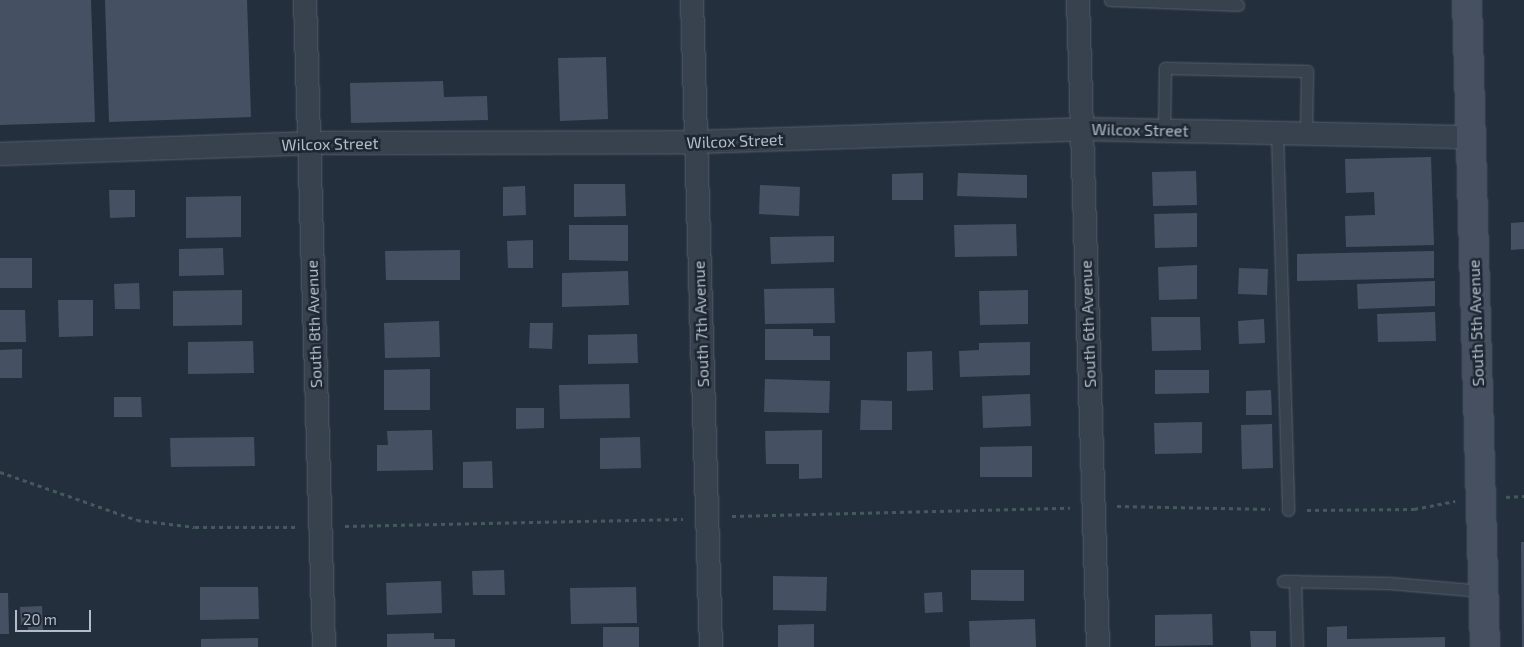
<!DOCTYPE html>
<html>
<head>
<meta charset="utf-8">
<style>
	body { margin:0 }
	#map { position:relative; width:1524px; height:647px; overflow:hidden; background:#242f3e; font-family:"Exo 2",sans-serif }
	div>[style] { position:absolute }
	.building>* { inset:0; background:#455162 }
	.path>* { height:3px; margin-top:-1.5px; transform-origin:0; background:repeating-linear-gradient(90deg,#44595c 0 4px,transparent 0 8px) }
	.roads { filter:drop-shadow(0 0 1px #565f6c) drop-shadow(0 0 1px #565f6c) }
	.lane>* { height:11px; margin:-5.5px; padding:0 5.5px; transform-origin:5.5px; border-radius:5.5px; background:#38414e }
	.street>* { height:22px; margin:-11px; padding:0 11px; transform-origin:11px; border-radius:11px; background:#38414e }
	.secondary>* { height:28px; margin:-14px; padding:0 14px; transform-origin:14px; border-radius:14px; background:#465061 }
	span { translate:-50% -50%; white-space:nowrap; text-align:center; line-height:1.15; -webkit-text-stroke:5px #1d2633; paint-order:stroke }
	.street-label { font-size:16px; color:#b4bcc9 }
	.scale { position:absolute; left:15px; top:610px; width:76px; height:22px; box-sizing:border-box; border:2px solid #b4bcc9; border-top:0; padding-left:6px; font-size:15px; line-height:18px; white-space:nowrap; color:#b4bcc9; -webkit-text-stroke:4px #1d2633; paint-order:stroke }
</style>
</head>
<body>
<div id="map">
	<div class="building">
		<i style="clip-path:polygon(0 0,91px 0,95px 122px,0 125px)"></i>
		<i style="clip-path:polygon(105px 0,247px 0,251px 117px,109px 122px)"></i>
		<i style="clip-path:polygon(606px 57px,608px 119px,560px 121px,558px 58px)"></i>
		<i style="clip-path:polygon(443px 81px,444px 97px,487px 96px,488px 120px,351px 123px,350px 83px)"></i>
		<i style="clip-path:polygon(1431px 157px,1434px 245px,1346px 247px,1345px 216px,1375px 215px,1374px 192px,1346px 193px,1345px 159px)"></i>
		<i style="clip-path:polygon(1196px 171px,1197px 205px,1153px 206px,1152px 172px)"></i>
		<i style="clip-path:polygon(923px 173px,923px 200px,892px 200px,892px 174px)"></i>
		<i style="clip-path:polygon(958px 173px,1027px 175px,1027px 198px,957px 196px)"></i>
		<i style="clip-path:polygon(574px 184px,625px 184px,626px 216px,574px 217px)"></i>
		<i style="clip-path:polygon(760px 185px,800px 187px,799px 216px,759px 214px)"></i>
		<i style="clip-path:polygon(525px 186px,526px 215px,503px 216px,503px 187px)"></i>
		<i style="clip-path:polygon(109px 190px,135px 190px,135px 217px,110px 218px)"></i>
		<i style="clip-path:polygon(241px 196px,241px 237px,186px 238px,186px 197px)"></i>
		<i style="clip-path:polygon(1197px 213px,1197px 247px,1155px 248px,1154px 214px)"></i>
		<i style="clip-path:polygon(1524px 222px,1524px 249px,1511px 250px,1511px 223px)"></i>
		<i style="clip-path:polygon(1016px 224px,1017px 256px,955px 257px,954px 225px)"></i>
		<i style="clip-path:polygon(569px 225px,628px 225px,628px 261px,569px 260px)"></i>
		<i style="clip-path:polygon(834px 236px,834px 262px,771px 264px,770px 237px)"></i>
		<i style="clip-path:polygon(533px 240px,533px 268px,508px 268px,507px 241px)"></i>
		<i style="clip-path:polygon(223px 248px,224px 275px,179px 276px,179px 249px)"></i>
		<i style="clip-path:polygon(460px 250px,460px 280px,386px 280px,385px 251px)"></i>
		<i style="clip-path:polygon(1434px 251px,1434px 278px,1297px 281px,1297px 254px)"></i>
		<i style="clip-path:polygon(0 258px,32px 258px,32px 288px,0 288px)"></i>
		<i style="clip-path:polygon(1197px 265px,1197px 299px,1159px 300px,1158px 267px)"></i>
		<i style="clip-path:polygon(1239px 268px,1268px 269px,1267px 295px,1238px 294px)"></i>
		<i style="clip-path:polygon(628px 271px,629px 305px,562px 307px,562px 273px)"></i>
		<i style="clip-path:polygon(1435px 281px,1435px 306px,1358px 309px,1357px 284px)"></i>
		<i style="clip-path:polygon(139px 283px,140px 309px,115px 309px,114px 284px)"></i>
		<i style="clip-path:polygon(834px 288px,835px 323px,765px 324px,764px 289px)"></i>
		<i style="clip-path:polygon(242px 290px,242px 325px,173px 326px,173px 291px)"></i>
		<i style="clip-path:polygon(1028px 290px,1028px 324px,980px 325px,979px 291px)"></i>
		<i style="clip-path:polygon(58px 300px,93px 300px,93px 336px,59px 337px)"></i>
		<i style="clip-path:polygon(0 310px,25px 310px,26px 342px,0 342px)"></i>
		<i style="clip-path:polygon(1435px 312px,1436px 341px,1378px 342px,1377px 314px)"></i>
		<i style="clip-path:polygon(1151px 317px,1200px 317px,1201px 350px,1152px 351px)"></i>
		<i style="clip-path:polygon(1264px 319px,1265px 343px,1239px 344px,1238px 321px)"></i>
		<i style="clip-path:polygon(439px 321px,440px 357px,385px 358px,384px 323px)"></i>
		<i style="clip-path:polygon(530px 323px,553px 323px,552px 349px,529px 348px)"></i>
		<i style="clip-path:polygon(765px 329px,813px 329px,813px 336px,830px 336px,830px 360px,765px 360px)"></i>
		<i style="clip-path:polygon(637px 334px,638px 363px,588px 364px,588px 335px)"></i>
		<i style="clip-path:polygon(253px 341px,254px 373px,188px 374px,188px 342px)"></i>
		<i style="clip-path:polygon(1030px 342px,1030px 375px,960px 377px,959px 351px,979px 350px,979px 343px)"></i>
		<i style="clip-path:polygon(22px 349px,22px 378px,0 378px,0 350px)"></i>
		<i style="clip-path:polygon(932px 351px,933px 390px,907px 391px,907px 352px)"></i>
		<i style="clip-path:polygon(430px 369px,430px 410px,384px 410px,384px 370px)"></i>
		<i style="clip-path:polygon(1155px 370px,1209px 370px,1209px 393px,1155px 394px)"></i>
		<i style="clip-path:polygon(765px 379px,830px 381px,829px 413px,764px 412px)"></i>
		<i style="clip-path:polygon(629px 384px,630px 418px,560px 419px,559px 385px)"></i>
		<i style="clip-path:polygon(1271px 390px,1272px 415px,1246px 415px,1246px 391px)"></i>
		<i style="clip-path:polygon(1030px 394px,1031px 426px,983px 428px,982px 396px)"></i>
		<i style="clip-path:polygon(114px 397px,141px 397px,142px 417px,114px 417px)"></i>
		<i style="clip-path:polygon(861px 400px,892px 401px,892px 430px,860px 430px)"></i>
		<i style="clip-path:polygon(516px 408px,544px 408px,544px 428px,516px 429px)"></i>
		<i style="clip-path:polygon(1202px 422px,1202px 453px,1155px 454px,1154px 423px)"></i>
		<i style="clip-path:polygon(1272px 424px,1273px 468px,1242px 469px,1241px 425px)"></i>
		<i style="clip-path:polygon(432px 430px,433px 470px,377px 471px,377px 445px,388px 445px,387px 431px)"></i>
		<i style="clip-path:polygon(822px 430px,822px 478px,799px 479px,799px 464px,766px 464px,765px 431px)"></i>
		<i style="clip-path:polygon(254px 437px,255px 466px,171px 467px,170px 438px)"></i>
		<i style="clip-path:polygon(640px 437px,641px 468px,600px 469px,600px 438px)"></i>
		<i style="clip-path:polygon(1032px 446px,1032px 477px,980px 477px,980px 447px)"></i>
		<i style="clip-path:polygon(492px 461px,493px 488px,463px 488px,463px 462px)"></i>
		<i style="clip-path:polygon(1521px 542px,1524px 542px,1524px 647px,1522px 647px)"></i>
		<i style="clip-path:polygon(504px 570px,505px 595px,473px 595px,472px 571px)"></i>
		<i style="clip-path:polygon(971px 570px,1024px 570px,1024px 601px,971px 600px)"></i>
		<i style="clip-path:polygon(773px 576px,827px 577px,826px 611px,773px 610px)"></i>
		<i style="clip-path:polygon(441px 581px,442px 613px,387px 615px,386px 583px)"></i>
		<i style="clip-path:polygon(200px 587px,258px 587px,259px 619px,200px 620px)"></i>
		<i style="clip-path:polygon(636px 587px,637px 623px,571px 624px,570px 588px)"></i>
		<i style="clip-path:polygon(942px 592px,943px 612px,925px 613px,924px 593px)"></i>
		<i style="clip-path:polygon(0 593px,8px 593px,9px 634px,0 634px)"></i>
		<i style="clip-path:polygon(42px 606px,43px 632px,28px 632px,28px 625px,21px 625px,20px 607px)"></i>
		<i style="clip-path:polygon(1212px 614px,1213px 645px,1155px 646px,1155px 615px)"></i>
		<i style="clip-path:polygon(1035px 619px,1036px 647px,970px 647px,969px 621px)"></i>
		<i style="clip-path:polygon(814px 624px,814px 647px,778px 647px,778px 625px)"></i>
		<i style="clip-path:polygon(1347px 626px,1347px 639px,1445px 637px,1445px 647px,1327px 647px,1327px 627px)"></i>
		<i style="clip-path:polygon(603px 627px,639px 627px,639px 647px,603px 647px)"></i>
		<i style="clip-path:polygon(1250px 631px,1276px 631px,1276px 647px,1251px 647px)"></i>
		<i style="clip-path:polygon(434px 633px,434px 639px,455px 639px,455px 647px,387px 647px,387px 634px)"></i>
		<i style="clip-path:polygon(258px 638px,258px 647px,201px 647px,201px 639px)"></i>
	</div>
	<div class="path">
		<i style="left:0;top:472px;width:145px;rotate:19.3deg"></i>
		<i style="left:137px;top:520px;width:58px;rotate:6.9deg"></i>
		<i style="left:195px;top:527px;width:101px"></i>
		<i style="left:1506px;top:497px;width:18px;rotate:-3deg"></i>
		<i style="left:1117px;top:506px;width:153px;rotate:1.1deg"></i>
		<i style="left:1307px;top:510px;width:107px;rotate:-0.5deg"></i>
		<i style="left:1414px;top:509px;width:42px;rotate:-11deg"></i>
		<i style="left:732px;top:516px;width:338px;rotate:-1.4deg"></i>
		<i style="left:345px;top:526px;width:338px;rotate:-1.2deg"></i>
	</div>
	<div class="roads">
		<div class="lane">
			<i style="left:1110px;top:0;width:128px;rotate:2.2deg"></i>
			<i style="left:1164px;top:131px;width:63px;rotate:-89.1deg"></i>
			<i style="left:1165px;top:68px;width:142px;rotate:1.2deg"></i>
			<i style="left:1307px;top:71px;width:63px;rotate:90.9deg"></i>
			<i style="left:1277px;top:133px;width:377px;rotate:88.3deg"></i>
			<i style="left:1283px;top:581px;width:106px;rotate:1.1deg"></i>
			<i style="left:1389px;top:583px;width:94px;rotate:4.9deg"></i>
			<i style="left:1295px;top:581px;width:66px;rotate:88.3deg"></i>
		</div>
		<div class="street">
			<i style="left:305px;top:0;width:647px;rotate:88.32deg"></i>
			<i style="left:692px;top:0;width:647px;rotate:88.32deg"></i>
			<i style="left:1078px;top:0;width:647px;rotate:88.23deg"></i>
			<i style="left:0;top:154px;width:309px;rotate:-2deg"></i>
			<i style="left:309px;top:143px;width:387px;rotate:-0.1deg"></i>
			<i style="left:696px;top:142px;width:386px;rotate:-1.9deg"></i>
			<i style="left:1082px;top:129px;width:389px;rotate:1.2deg"></i>
		</div>
		<div class="secondary">
			<i style="left:1467px;top:0;width:647px;rotate:88.41deg"></i>
		</div>
	</div>
	<div class="street-label">
		<span style="left:1140px;top:130px;rotate:1deg">Wilcox Street</span>
		<span style="left:735px;top:141px;rotate:-2deg">Wilcox Street</span>
		<span style="left:330px;top:144px;rotate:-1deg">Wilcox Street</span>
		<span style="left:1476px;top:323px;rotate:-92deg">South 5th Avenue</span>
		<span style="left:314px;top:324px;rotate:-92deg">South 8th Avenue</span>
		<span style="left:701px;top:324px;rotate:-92deg">South 7th Avenue</span>
		<span style="left:1088px;top:324px;rotate:-92deg">South 6th Avenue</span>
	</div>
	<div class="scale">20 m</div>
</div>
</body>
</html>
